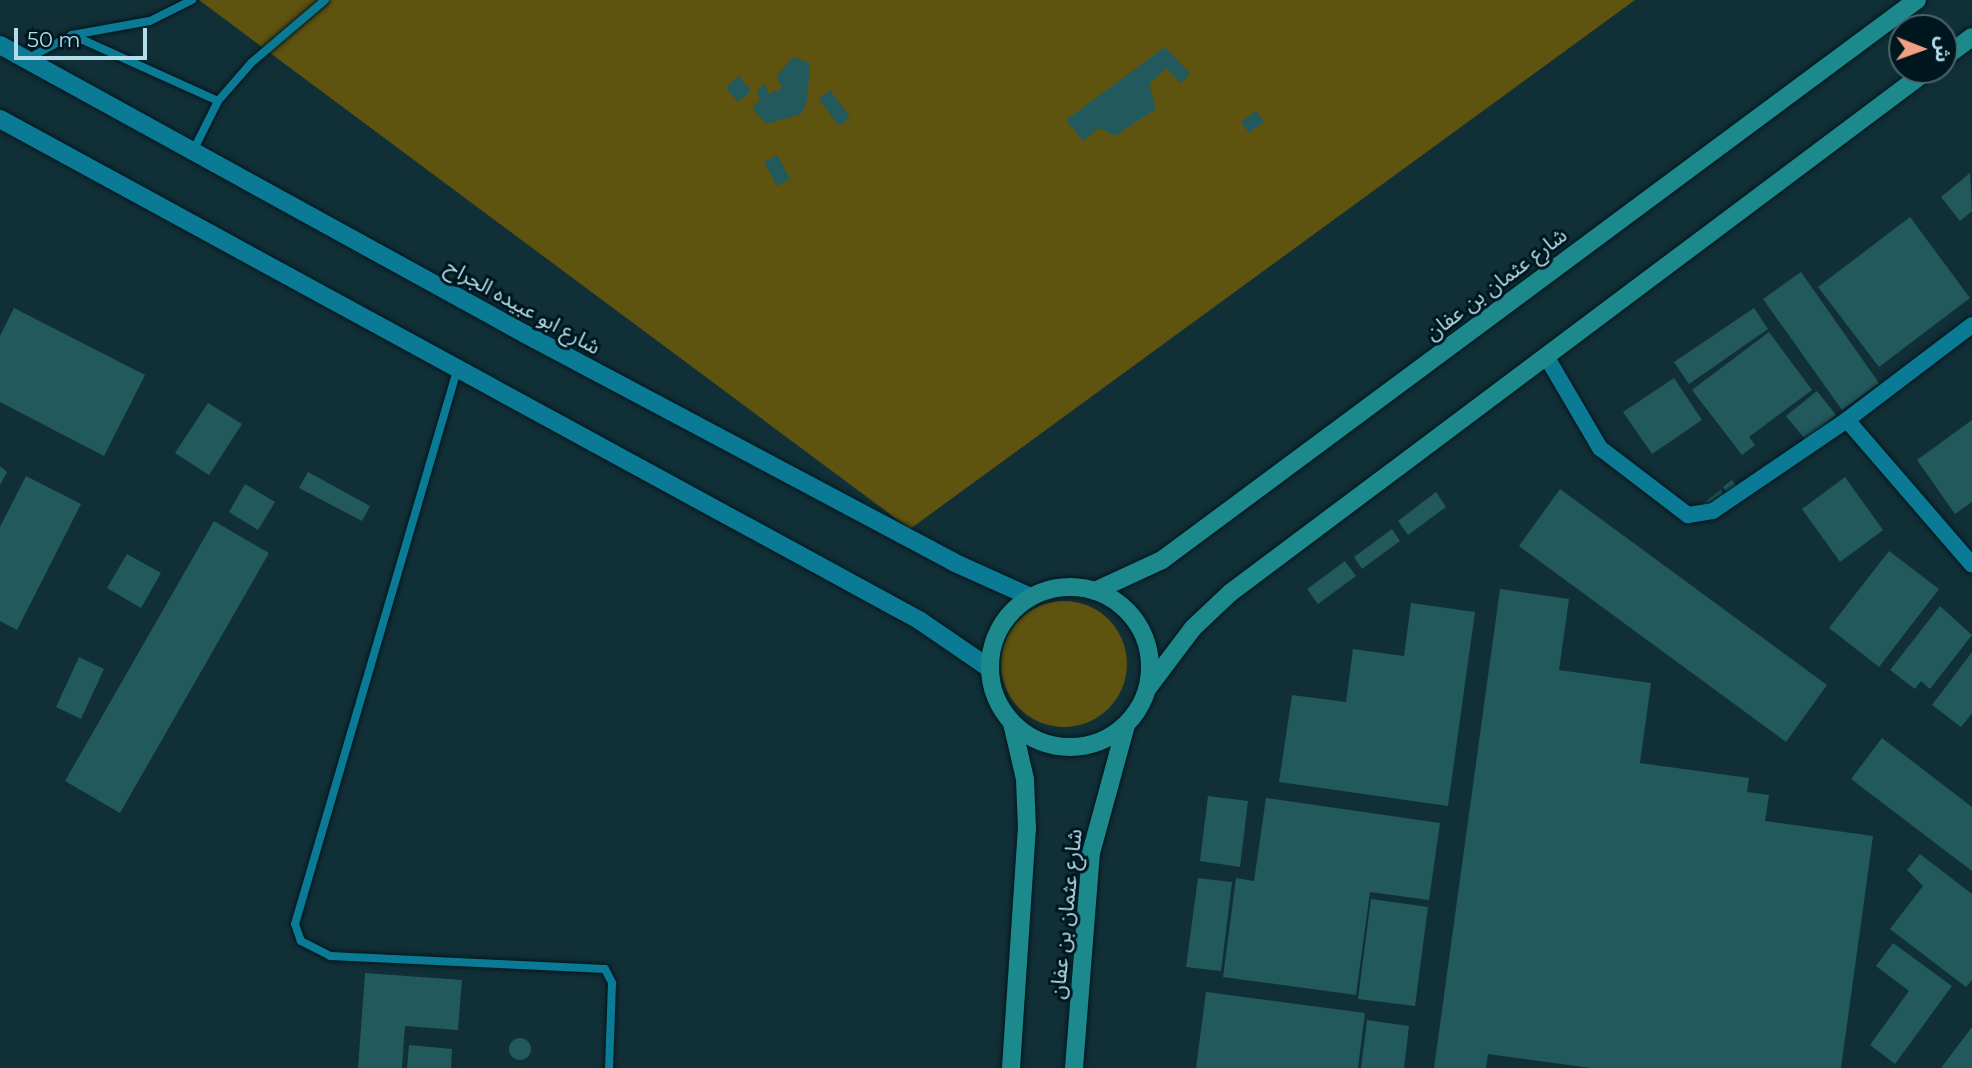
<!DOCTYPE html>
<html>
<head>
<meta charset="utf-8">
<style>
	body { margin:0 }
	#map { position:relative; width:1972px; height:1068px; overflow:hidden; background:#112f37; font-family:Montserrat,"Noto Sans Arabic",sans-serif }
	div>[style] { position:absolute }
	.green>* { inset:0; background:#5e530f }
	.round { border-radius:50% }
	.building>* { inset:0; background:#22595c }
	.roads { filter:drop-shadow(0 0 2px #00161e) drop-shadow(0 0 2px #00161e) }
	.service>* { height:8px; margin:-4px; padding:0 4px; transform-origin:4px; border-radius:4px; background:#0b7b95 }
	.minor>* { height:16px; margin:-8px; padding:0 8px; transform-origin:8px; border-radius:8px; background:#0b7b95 }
	.tertiary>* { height:18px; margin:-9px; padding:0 9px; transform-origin:9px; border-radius:9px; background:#0b7b95 }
	.secondary>* { height:18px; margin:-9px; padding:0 9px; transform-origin:9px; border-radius:9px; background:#1c8a8d }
	.secondary>.ring { margin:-9px; padding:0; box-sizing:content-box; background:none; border:18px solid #1c8a8d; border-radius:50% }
	span { translate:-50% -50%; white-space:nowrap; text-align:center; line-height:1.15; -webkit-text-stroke:6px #00161e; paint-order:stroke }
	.street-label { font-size:21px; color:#b3ddeb }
	.north { position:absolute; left:1888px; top:14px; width:70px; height:70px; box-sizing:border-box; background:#00161e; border:2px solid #486670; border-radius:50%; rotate:91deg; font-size:19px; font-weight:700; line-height:28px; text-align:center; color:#b3ddeb }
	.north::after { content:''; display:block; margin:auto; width:24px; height:32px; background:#f39f83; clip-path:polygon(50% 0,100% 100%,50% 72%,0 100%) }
	.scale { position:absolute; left:14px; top:28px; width:133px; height:32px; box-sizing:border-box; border:4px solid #b3ddeb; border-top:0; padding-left:9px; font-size:21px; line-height:24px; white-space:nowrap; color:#b3ddeb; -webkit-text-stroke:5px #00161e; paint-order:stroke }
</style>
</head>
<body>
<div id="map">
	<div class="green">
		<i style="clip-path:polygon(199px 0,1635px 0,910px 529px)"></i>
		<i class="round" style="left:1001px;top:601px;width:126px;height:126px"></i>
	</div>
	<div class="building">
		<i style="clip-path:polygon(1165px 47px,1190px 73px,1181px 83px,1166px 68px,1149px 84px,1156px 109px,1115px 136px,1099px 128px,1083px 141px,1066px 120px)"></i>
		<i style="clip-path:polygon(793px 57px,810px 63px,807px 102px,801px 114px,766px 124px,752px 107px,760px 100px,757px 91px,764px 83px,769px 94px,782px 88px,777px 76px)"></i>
		<i style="clip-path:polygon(739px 76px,751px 91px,738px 102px,726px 88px)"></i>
		<i style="clip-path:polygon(830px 90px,850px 117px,839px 126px,819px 99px)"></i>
		<i style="clip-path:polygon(1256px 111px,1264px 122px,1249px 133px,1241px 122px)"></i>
		<i style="clip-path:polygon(777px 155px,790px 179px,777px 186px,764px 162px)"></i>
		<i style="clip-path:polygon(1970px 173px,1972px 211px,1960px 221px,1941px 197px)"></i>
		<i style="clip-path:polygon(1910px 217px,1970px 298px,1879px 367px,1818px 287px)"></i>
		<i style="clip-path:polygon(1801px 272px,1879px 383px,1842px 410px,1763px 299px)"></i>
		<i style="clip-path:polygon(14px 308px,145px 375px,104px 456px,0 402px,0 336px)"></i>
		<i style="clip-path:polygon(1754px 308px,1768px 329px,1689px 384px,1674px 362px)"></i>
		<i style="clip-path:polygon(1769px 332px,1812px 390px,1749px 437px,1755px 445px,1742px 455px,1692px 390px)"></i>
		<i style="clip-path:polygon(1674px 378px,1702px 420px,1652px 454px,1623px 412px)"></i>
		<i style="clip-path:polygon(1817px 391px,1836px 415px,1806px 440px,1786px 416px)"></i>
		<i style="clip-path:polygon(208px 403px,242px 424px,209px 475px,175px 453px)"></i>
		<i style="clip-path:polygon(1972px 420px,1972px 502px,1955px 514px,1917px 460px)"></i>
		<i style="clip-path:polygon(0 466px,7px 472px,0 485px)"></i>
		<i style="clip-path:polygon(308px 472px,370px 506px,362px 521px,299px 488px)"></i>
		<i style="clip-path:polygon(26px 476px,81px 504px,17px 630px,0 621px,0 527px)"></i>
		<i style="clip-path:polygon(1845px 477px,1883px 530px,1840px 562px,1802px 509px)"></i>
		<i style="clip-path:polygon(1732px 480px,1737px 486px,1727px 493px,1723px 487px)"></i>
		<i style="clip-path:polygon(245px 484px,275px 502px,258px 530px,229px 512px)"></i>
		<i style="clip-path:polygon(1560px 489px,1827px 685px,1786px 742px,1519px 546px)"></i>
		<i style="clip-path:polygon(1721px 490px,1725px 497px,1707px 511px,1702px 504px)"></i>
		<i style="clip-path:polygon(1436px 492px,1446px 507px,1408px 535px,1398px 521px)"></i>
		<i style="clip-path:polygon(214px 521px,269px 553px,120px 813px,65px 781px)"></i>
		<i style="clip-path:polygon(1392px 529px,1400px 541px,1362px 569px,1354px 557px)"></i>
		<i style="clip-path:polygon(1889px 551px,1939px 589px,1879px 667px,1829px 628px)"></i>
		<i style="clip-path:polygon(127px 554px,161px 573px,141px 608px,107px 588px)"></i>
		<i style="clip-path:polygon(1345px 561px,1356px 576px,1318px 604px,1307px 589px)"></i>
		<i style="clip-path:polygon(1500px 589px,1569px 599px,1559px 670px,1651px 683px,1640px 763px,1749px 778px,1747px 792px,1769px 795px,1765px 821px,1873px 836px,1841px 1068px,1591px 1068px,1488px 1054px,1486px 1068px,1434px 1068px)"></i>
		<i style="clip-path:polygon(1411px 603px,1475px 612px,1448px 806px,1279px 782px,1292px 695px,1346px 702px,1353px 649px,1404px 656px)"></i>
		<i style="clip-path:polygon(1940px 606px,1972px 635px,1930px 689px,1921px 681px,1915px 689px,1890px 670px)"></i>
		<i style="clip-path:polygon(1972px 652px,1972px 713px,1961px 727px,1932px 705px)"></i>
		<i style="clip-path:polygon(79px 657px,104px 669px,81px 719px,56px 707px)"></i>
		<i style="clip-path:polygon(1882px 738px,1972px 807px,1972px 871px,1851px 779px)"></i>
		<i style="clip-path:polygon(1208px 796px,1248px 801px,1240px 867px,1200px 861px)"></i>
		<i style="clip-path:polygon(1266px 798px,1440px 823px,1429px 900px,1370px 892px,1356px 995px,1223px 977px,1236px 878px,1254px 881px)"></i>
		<i style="clip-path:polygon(1920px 854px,1972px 894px,1972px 980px,1966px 987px,1890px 929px,1923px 886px,1907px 870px)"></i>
		<i style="clip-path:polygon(1198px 878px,1232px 882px,1221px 971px,1186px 967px)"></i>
		<i style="clip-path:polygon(1371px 899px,1428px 907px,1415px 1006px,1358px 999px)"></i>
		<i style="clip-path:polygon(1893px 943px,1952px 986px,1895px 1064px,1870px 1045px,1909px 991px,1876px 966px)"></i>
		<i style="clip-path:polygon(365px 973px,462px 980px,458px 1030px,405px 1026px,402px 1068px,358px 1068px)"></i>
		<i style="clip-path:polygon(1206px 992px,1365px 1013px,1358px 1068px,1196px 1068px)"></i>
		<i style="clip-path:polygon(1367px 1020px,1409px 1026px,1404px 1068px,1361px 1068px)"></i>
		<i style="clip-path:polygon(1972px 1027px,1972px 1068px,1941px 1068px)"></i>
		<i class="round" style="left:509px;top:1038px;width:22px;height:22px"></i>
		<i style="clip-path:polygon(409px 1045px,452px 1049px,451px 1068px,407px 1068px)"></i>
	</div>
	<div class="roads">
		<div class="service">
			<i style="left:72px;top:35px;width:160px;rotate:24.3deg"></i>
			<i style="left:27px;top:59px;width:51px;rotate:-28.1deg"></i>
			<i style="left:72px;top:35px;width:79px;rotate:-10.2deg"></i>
			<i style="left:150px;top:21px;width:47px;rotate:-26.6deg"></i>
			<i style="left:193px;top:151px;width:56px;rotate:-63.4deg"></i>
			<i style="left:218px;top:101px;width:50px;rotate:-49deg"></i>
			<i style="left:251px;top:63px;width:97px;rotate:-40.4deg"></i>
			<i style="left:458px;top:367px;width:580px;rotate:106.31deg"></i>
			<i style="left:295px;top:924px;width:18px;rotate:71deg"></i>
			<i style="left:301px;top:941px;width:33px;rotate:27deg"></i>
			<i style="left:330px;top:956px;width:275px;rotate:2.7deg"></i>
			<i style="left:605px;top:969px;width:16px;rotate:63deg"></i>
			<i style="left:612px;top:983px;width:85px;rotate:92deg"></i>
		</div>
		<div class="minor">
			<i style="left:1972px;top:325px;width:157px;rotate:142.8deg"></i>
			<i style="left:1847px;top:420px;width:191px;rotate:49.2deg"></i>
			<i style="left:1546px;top:356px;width:107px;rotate:59.6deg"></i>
			<i style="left:1600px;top:448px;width:111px;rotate:37.3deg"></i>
			<i style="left:1688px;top:515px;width:25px;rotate:-9deg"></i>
			<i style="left:1713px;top:511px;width:162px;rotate:-34.2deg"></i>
		</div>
		<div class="tertiary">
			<i style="left:0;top:45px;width:599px;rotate:28.83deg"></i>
			<i style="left:525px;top:334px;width:485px;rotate:28deg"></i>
			<i style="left:953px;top:562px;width:85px;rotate:24.2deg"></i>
			<i style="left:0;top:119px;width:1047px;rotate:28.6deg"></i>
			<i style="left:919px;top:620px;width:85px;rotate:34.4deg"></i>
		</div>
		<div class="secondary">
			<i style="left:1944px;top:58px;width:35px;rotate:-37deg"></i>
			<i class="ring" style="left:990px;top:587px;width:142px;height:142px"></i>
			<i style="left:1095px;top:591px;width:74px;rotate:-24.8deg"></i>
			<i style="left:1162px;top:560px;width:940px;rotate:-36.57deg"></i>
			<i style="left:1147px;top:689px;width:76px;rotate:-53deg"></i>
			<i style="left:1193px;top:628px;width:51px;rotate:-43.4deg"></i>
			<i style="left:1230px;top:593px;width:872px;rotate:-36.84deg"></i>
			<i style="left:1011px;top:1068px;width:240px;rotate:-86.2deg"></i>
			<i style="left:1027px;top:829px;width:50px;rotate:-92.3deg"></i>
			<i style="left:1025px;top:779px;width:57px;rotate:-103.1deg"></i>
			<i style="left:1074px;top:1068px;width:216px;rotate:-85.5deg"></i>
			<i style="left:1091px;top:853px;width:133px;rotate:-74.7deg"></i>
		</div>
	</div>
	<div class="street-label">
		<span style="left:1496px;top:284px;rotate:-37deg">شارع عثمان بن عفان</span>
		<span style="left:523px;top:307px;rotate:29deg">شارع ابو عبيده الجراح</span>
		<span style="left:1066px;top:914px;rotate:-84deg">شارع عثمان بن عفان</span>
	</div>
	<div class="north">ش</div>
	<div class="scale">50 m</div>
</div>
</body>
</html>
